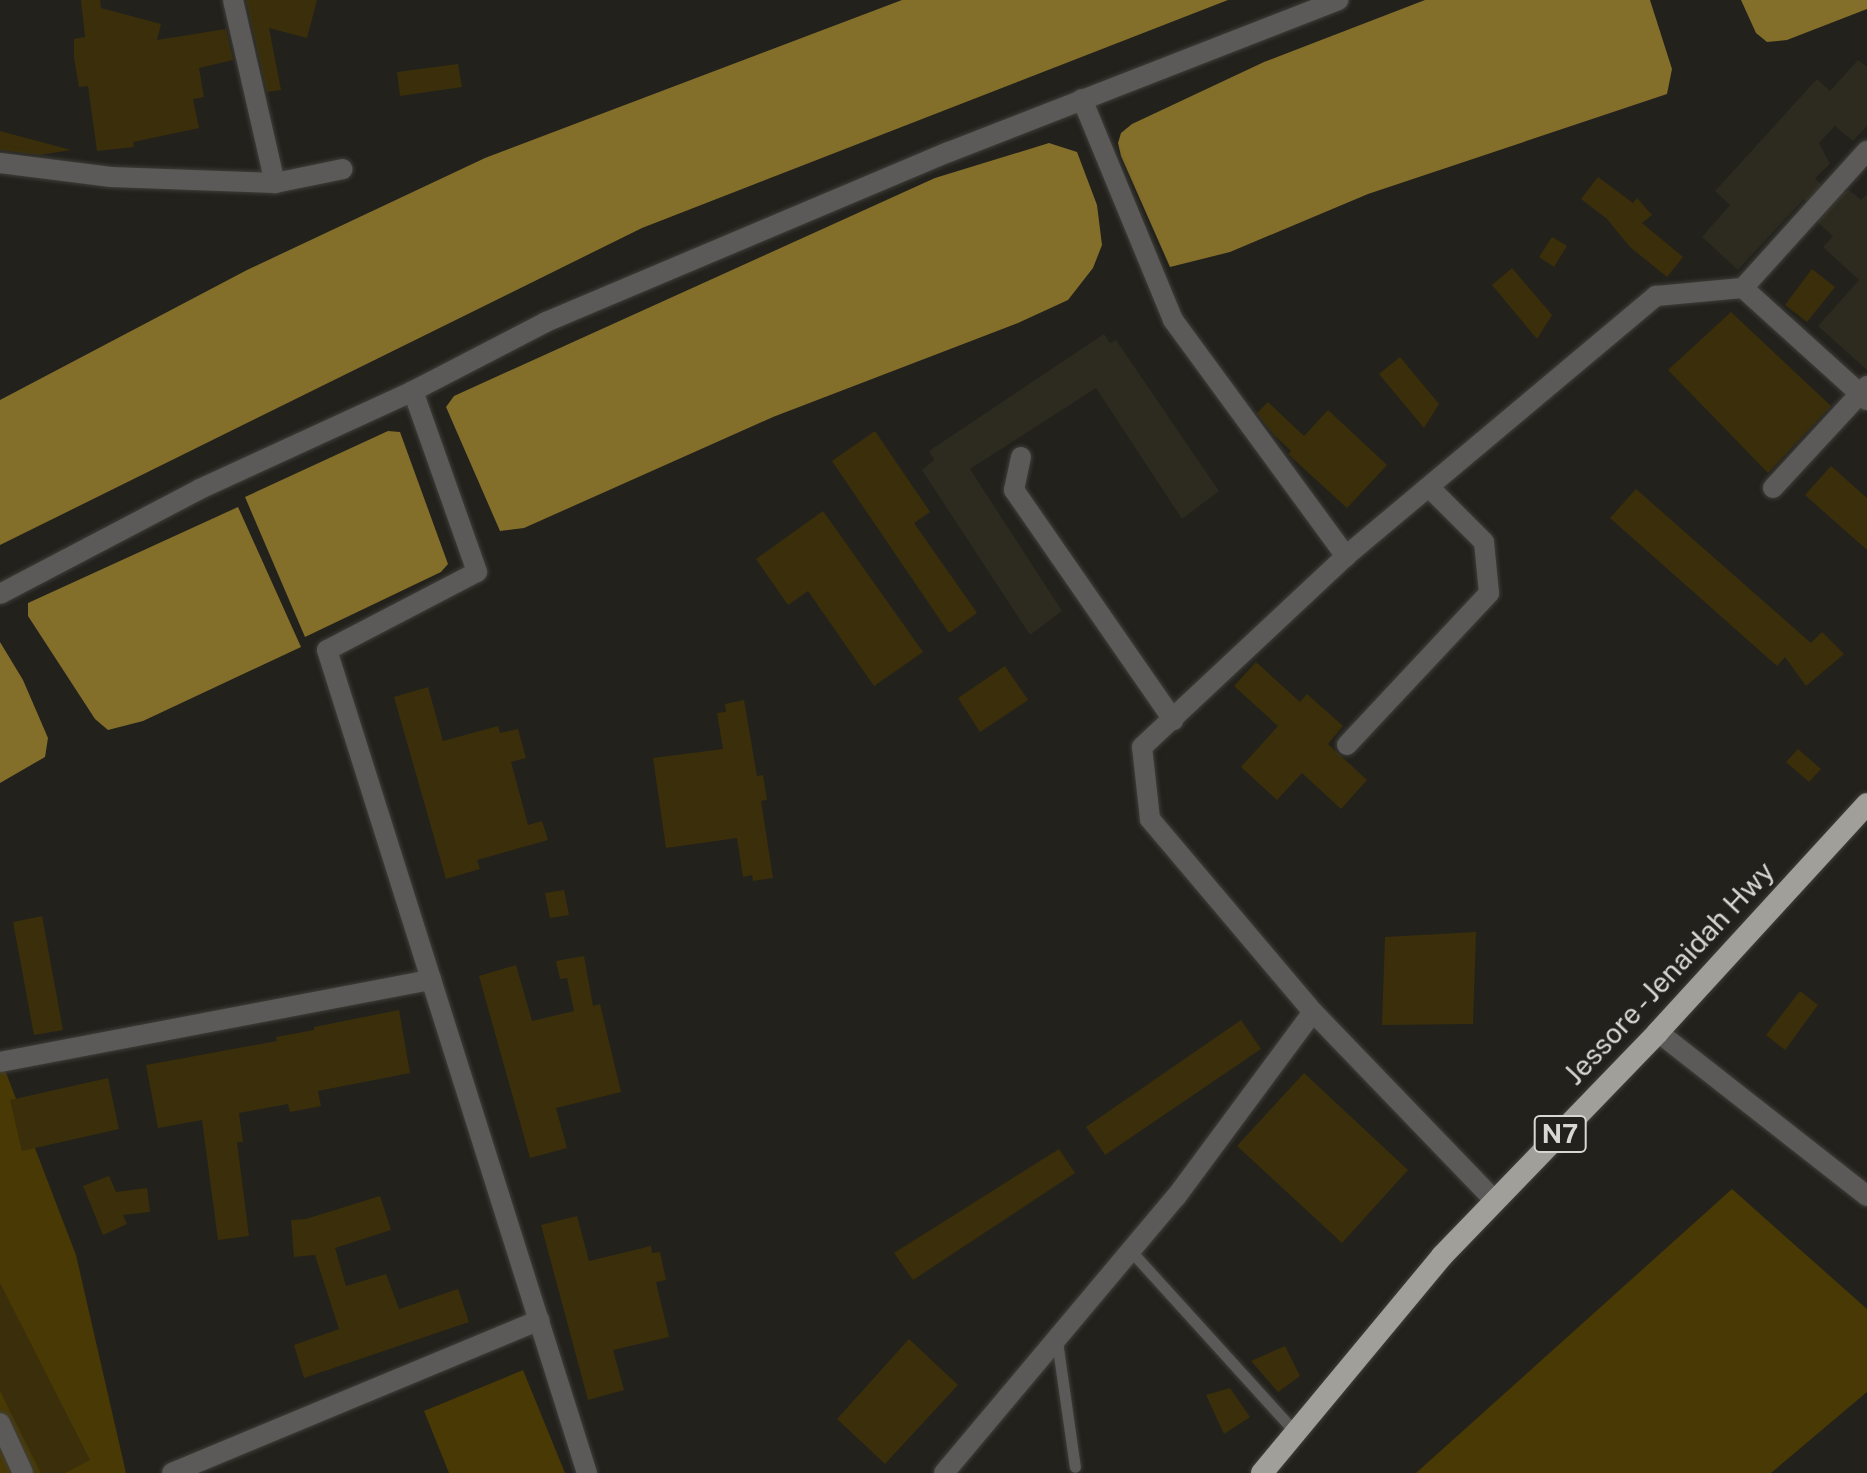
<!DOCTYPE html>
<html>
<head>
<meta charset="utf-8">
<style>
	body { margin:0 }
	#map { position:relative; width:1867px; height:1473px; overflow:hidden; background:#22211c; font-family:"Public Sans",sans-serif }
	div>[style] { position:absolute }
	.built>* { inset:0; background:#2d2a1f }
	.green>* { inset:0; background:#483905 }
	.water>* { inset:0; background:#836e2a }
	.building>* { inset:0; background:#3a2f0a }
	.roads { filter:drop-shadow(0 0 2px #3f3e39) drop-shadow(0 0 2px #3f3e39) }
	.service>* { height:11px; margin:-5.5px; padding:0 5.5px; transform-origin:5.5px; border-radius:5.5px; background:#5b5a58 }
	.minor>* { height:20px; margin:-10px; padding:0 10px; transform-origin:10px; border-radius:10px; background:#5b5a58 }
	.trunk>* { height:22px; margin:-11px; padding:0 11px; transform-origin:11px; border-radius:11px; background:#a09f9a }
	span { translate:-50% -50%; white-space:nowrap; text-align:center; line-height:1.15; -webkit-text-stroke:6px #22211c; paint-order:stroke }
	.shield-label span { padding:2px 6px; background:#22211c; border:2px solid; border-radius:6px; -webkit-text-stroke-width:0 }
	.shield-label { font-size:26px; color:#d8d7d4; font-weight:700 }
	.street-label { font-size:28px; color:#d8d7d4 }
</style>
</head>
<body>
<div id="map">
	<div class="built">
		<i style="clip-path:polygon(1858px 60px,1867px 67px,1867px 126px,1853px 141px,1835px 126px,1819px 143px,1830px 164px,1815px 178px,1833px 197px,1849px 190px,1861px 200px,1867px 194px,1867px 370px,1818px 326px,1859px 280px,1823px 247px,1833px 236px,1817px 222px,1821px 214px,1804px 199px,1738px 270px,1702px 237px,1730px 205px,1715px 191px,1817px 79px,1830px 91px)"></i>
		<i style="clip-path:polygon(1104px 334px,1110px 343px,1116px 340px,1219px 491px,1182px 519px,1096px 388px,970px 469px,1062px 611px,1030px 635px,922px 470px,934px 460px,929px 451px)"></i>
	</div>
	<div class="green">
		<i style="clip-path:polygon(0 1057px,76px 1255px,126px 1473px,0 1473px)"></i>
		<i style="clip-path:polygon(1732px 1189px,1867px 1309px,1867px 1392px,1771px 1473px,1416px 1473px)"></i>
		<i style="clip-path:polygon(523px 1370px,565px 1473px,449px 1473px,424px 1411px)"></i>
	</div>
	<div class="water">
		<i style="clip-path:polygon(902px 0,1228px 0,642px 228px,0 545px,0 400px,247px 270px,485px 158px)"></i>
		<i style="clip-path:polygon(1425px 0,1650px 0,1672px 69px,1667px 94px,1368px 194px,1230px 252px,1170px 267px,1121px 156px,1118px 143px,1121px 133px,1132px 124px,1264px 62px)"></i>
		<i style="clip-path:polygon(1741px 0,1867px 0,1867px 9px,1787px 40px,1767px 42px,1756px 33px)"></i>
		<i style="clip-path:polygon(1049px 143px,1077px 152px,1097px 205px,1102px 245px,1093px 268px,1068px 300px,1018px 323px,773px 417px,524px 528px,500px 531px,446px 407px,454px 396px,935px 178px)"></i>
		<i style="clip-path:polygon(388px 431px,400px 432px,448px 564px,441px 572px,305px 637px,245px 497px)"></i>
		<i style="clip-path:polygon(238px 507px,301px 647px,143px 721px,108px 730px,95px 719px,28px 616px,28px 603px)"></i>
		<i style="clip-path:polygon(0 642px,23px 680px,48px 738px,45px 757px,0 783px)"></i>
	</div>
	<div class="building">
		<i style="clip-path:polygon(81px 0,100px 0,101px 8px,161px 24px,157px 40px,226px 29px,233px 60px,199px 68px,204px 97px,193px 99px,199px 128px,133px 142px,134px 147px,97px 151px,88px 86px,79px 87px,74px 58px,74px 39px,85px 37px)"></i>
		<i style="clip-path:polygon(246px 0,317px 0,307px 38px,269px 28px,281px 90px,267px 92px)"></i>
		<i style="clip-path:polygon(458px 64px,462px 87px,400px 96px,397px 72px)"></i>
		<i style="clip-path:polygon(0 131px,71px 150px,40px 155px,0 150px)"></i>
		<i style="clip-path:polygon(1598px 177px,1633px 203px,1637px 198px,1652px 215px,1642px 223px,1683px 257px,1667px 277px,1630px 247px,1607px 219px,1581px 199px)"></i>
		<i style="clip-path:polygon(1552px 237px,1567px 246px,1554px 267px,1539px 257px)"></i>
		<i style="clip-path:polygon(1512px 268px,1552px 315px,1537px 339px,1492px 285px)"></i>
		<i style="clip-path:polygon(1812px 269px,1835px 287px,1807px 322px,1785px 305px)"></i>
		<i style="clip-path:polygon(1731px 312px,1831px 406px,1768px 473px,1668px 370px)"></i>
		<i style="clip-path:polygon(1400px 357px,1439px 404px,1424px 428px,1379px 374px)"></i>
		<i style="clip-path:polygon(1268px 402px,1304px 436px,1328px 410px,1387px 465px,1347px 508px,1288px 454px,1291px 451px,1274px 435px,1257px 413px)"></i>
		<i style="clip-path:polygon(875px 431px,930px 512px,914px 523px,977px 613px,949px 633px,832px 461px)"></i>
		<i style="clip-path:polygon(1831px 466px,1867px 498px,1867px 550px,1805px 495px)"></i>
		<i style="clip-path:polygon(1636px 489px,1811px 643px,1822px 632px,1844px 654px,1806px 686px,1785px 657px,1777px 666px,1610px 518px)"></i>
		<i style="clip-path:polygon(823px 511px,923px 652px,874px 686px,808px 591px,788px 605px,756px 559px)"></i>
		<i style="clip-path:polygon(1256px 662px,1300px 702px,1307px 694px,1343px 726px,1328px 744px,1367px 780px,1341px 809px,1302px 773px,1277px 800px,1241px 767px,1278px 726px,1234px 686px)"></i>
		<i style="clip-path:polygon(1005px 666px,1028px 700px,980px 732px,958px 698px)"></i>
		<i style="clip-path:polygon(428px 687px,443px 741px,498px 726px,500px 733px,518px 729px,526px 758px,511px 762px,528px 825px,542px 821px,548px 840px,477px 860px,480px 869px,446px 879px,394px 697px)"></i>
		<i style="clip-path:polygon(744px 700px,757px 776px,763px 775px,767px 800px,761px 801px,773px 878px,753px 881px,752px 875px,743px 877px,737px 838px,666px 848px,653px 758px,723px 749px,717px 713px,726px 712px,725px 704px)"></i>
		<i style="clip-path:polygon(1798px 749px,1821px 769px,1809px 782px,1786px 762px)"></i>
		<i style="clip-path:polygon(564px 890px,569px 915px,550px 918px,545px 893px)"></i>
		<i style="clip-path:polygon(42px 916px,63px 1030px,34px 1035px,13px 922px)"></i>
		<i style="clip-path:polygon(1476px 932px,1473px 1024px,1382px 1025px,1385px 937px)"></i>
		<i style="clip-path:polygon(584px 956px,593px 1006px,600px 1004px,621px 1092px,556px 1108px,567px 1148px,530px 1158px,479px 976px,516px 965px,532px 1021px,574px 1011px,567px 978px,560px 979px,556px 961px)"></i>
		<i style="clip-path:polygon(1800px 991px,1818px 1005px,1785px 1050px,1766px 1035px)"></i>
		<i style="clip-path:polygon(399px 1010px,410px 1073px,318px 1091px,321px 1106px,290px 1112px,288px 1104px,239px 1113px,243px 1142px,237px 1142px,249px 1236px,218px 1240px,202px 1120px,158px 1128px,146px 1065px,277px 1041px,276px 1037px,314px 1030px,314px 1027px)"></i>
		<i style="clip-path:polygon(1241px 1020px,1261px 1049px,1105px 1155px,1086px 1127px)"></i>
		<i style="clip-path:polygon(1304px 1073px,1408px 1170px,1342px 1243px,1237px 1146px)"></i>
		<i style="clip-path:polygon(108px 1078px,119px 1129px,22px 1151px,10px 1100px)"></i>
		<i style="clip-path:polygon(1059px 1149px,1075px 1173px,913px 1280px,894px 1253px)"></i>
		<i style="clip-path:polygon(109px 1176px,116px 1192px,147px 1188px,150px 1212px,123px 1215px,127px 1224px,103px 1235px,83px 1186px)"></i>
		<i style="clip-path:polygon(380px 1196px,391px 1230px,335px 1248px,346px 1286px,386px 1274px,399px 1309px,458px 1289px,469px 1322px,304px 1378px,294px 1345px,339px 1329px,315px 1255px,294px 1257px,291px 1220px,306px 1219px)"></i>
		<i style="clip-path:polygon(577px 1216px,589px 1261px,651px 1246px,652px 1253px,660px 1252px,666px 1280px,656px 1282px,669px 1337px,613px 1350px,624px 1390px,588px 1400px,541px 1225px)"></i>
		<i style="clip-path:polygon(0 1283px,90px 1460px,65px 1473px,41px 1473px,0 1391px)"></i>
		<i style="clip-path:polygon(909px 1339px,958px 1385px,885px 1464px,837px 1419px)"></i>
		<i style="clip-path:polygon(1285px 1346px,1300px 1376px,1278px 1392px,1251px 1361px)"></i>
		<i style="clip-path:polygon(1230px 1388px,1250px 1417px,1224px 1434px,1206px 1395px)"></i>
	</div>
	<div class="roads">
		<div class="service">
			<i style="left:1130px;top:1250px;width:247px;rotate:47.8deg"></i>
			<i style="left:1057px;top:1341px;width:127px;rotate:81.9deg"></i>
		</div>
		<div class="minor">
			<i style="left:233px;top:0;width:188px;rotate:77.1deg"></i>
			<i style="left:1082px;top:99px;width:239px;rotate:67.6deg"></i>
			<i style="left:1173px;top:320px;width:293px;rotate:53.8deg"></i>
			<i style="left:0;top:163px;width:112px;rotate:7.2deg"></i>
			<i style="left:111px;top:177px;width:164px;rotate:2.1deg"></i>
			<i style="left:275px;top:183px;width:69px;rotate:-11.6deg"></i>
			<i style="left:1743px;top:288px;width:167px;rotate:42.1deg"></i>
			<i style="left:413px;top:391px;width:192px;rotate:70.5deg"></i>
			<i style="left:477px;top:572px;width:169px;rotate:152.5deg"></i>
			<i style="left:327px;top:650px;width:863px;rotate:72.47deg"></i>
			<i style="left:1021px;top:457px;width:34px;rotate:102deg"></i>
			<i style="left:1014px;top:490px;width:280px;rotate:55.3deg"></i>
			<i style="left:1773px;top:488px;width:139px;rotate:-47.3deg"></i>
			<i style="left:0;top:594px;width:226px;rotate:-27.7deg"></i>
			<i style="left:200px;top:489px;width:234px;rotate:-24.7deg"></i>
			<i style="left:413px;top:391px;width:150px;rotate:-27.4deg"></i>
			<i style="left:546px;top:322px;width:437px;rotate:-22.9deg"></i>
			<i style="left:949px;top:152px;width:418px;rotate:-21.3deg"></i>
			<i style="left:1347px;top:745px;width:208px;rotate:-46.9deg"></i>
			<i style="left:1489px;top:593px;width:51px;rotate:-95.6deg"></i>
			<i style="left:1484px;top:542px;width:78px;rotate:-135deg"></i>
			<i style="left:1658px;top:1032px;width:266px;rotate:38.1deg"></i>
			<i style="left:0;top:1062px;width:439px;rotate:-10.8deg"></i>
			<i style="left:1495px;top:1201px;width:262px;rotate:-133.9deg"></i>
			<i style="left:1313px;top:1012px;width:253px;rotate:-130.2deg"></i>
			<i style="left:1150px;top:819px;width:72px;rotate:-96.3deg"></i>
			<i style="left:1142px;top:747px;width:279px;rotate:-43.1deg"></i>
			<i style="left:1346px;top:556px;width:405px;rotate:-40deg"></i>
			<i style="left:1656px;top:296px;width:87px;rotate:-5.3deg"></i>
			<i style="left:1743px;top:288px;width:185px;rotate:-47.9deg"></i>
			<i style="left:0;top:1423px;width:55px;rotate:65.3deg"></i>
			<i style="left:172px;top:1473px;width:398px;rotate:-22.6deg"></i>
			<i style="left:944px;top:1473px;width:361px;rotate:-50deg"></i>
			<i style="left:1176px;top:1197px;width:230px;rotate:-53.5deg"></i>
		</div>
		<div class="trunk">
			<i style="left:1262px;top:1473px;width:282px;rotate:-50.3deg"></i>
			<i style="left:1442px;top:1256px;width:311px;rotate:-46deg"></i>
			<i style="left:1658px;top:1032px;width:309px;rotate:-47.5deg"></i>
		</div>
	</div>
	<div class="shield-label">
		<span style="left:1560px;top:1134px">N7</span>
	</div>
	<div class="street-label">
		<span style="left:1669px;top:973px;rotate:-47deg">Jessore - Jenaidah Hwy</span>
	</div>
</div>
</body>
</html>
